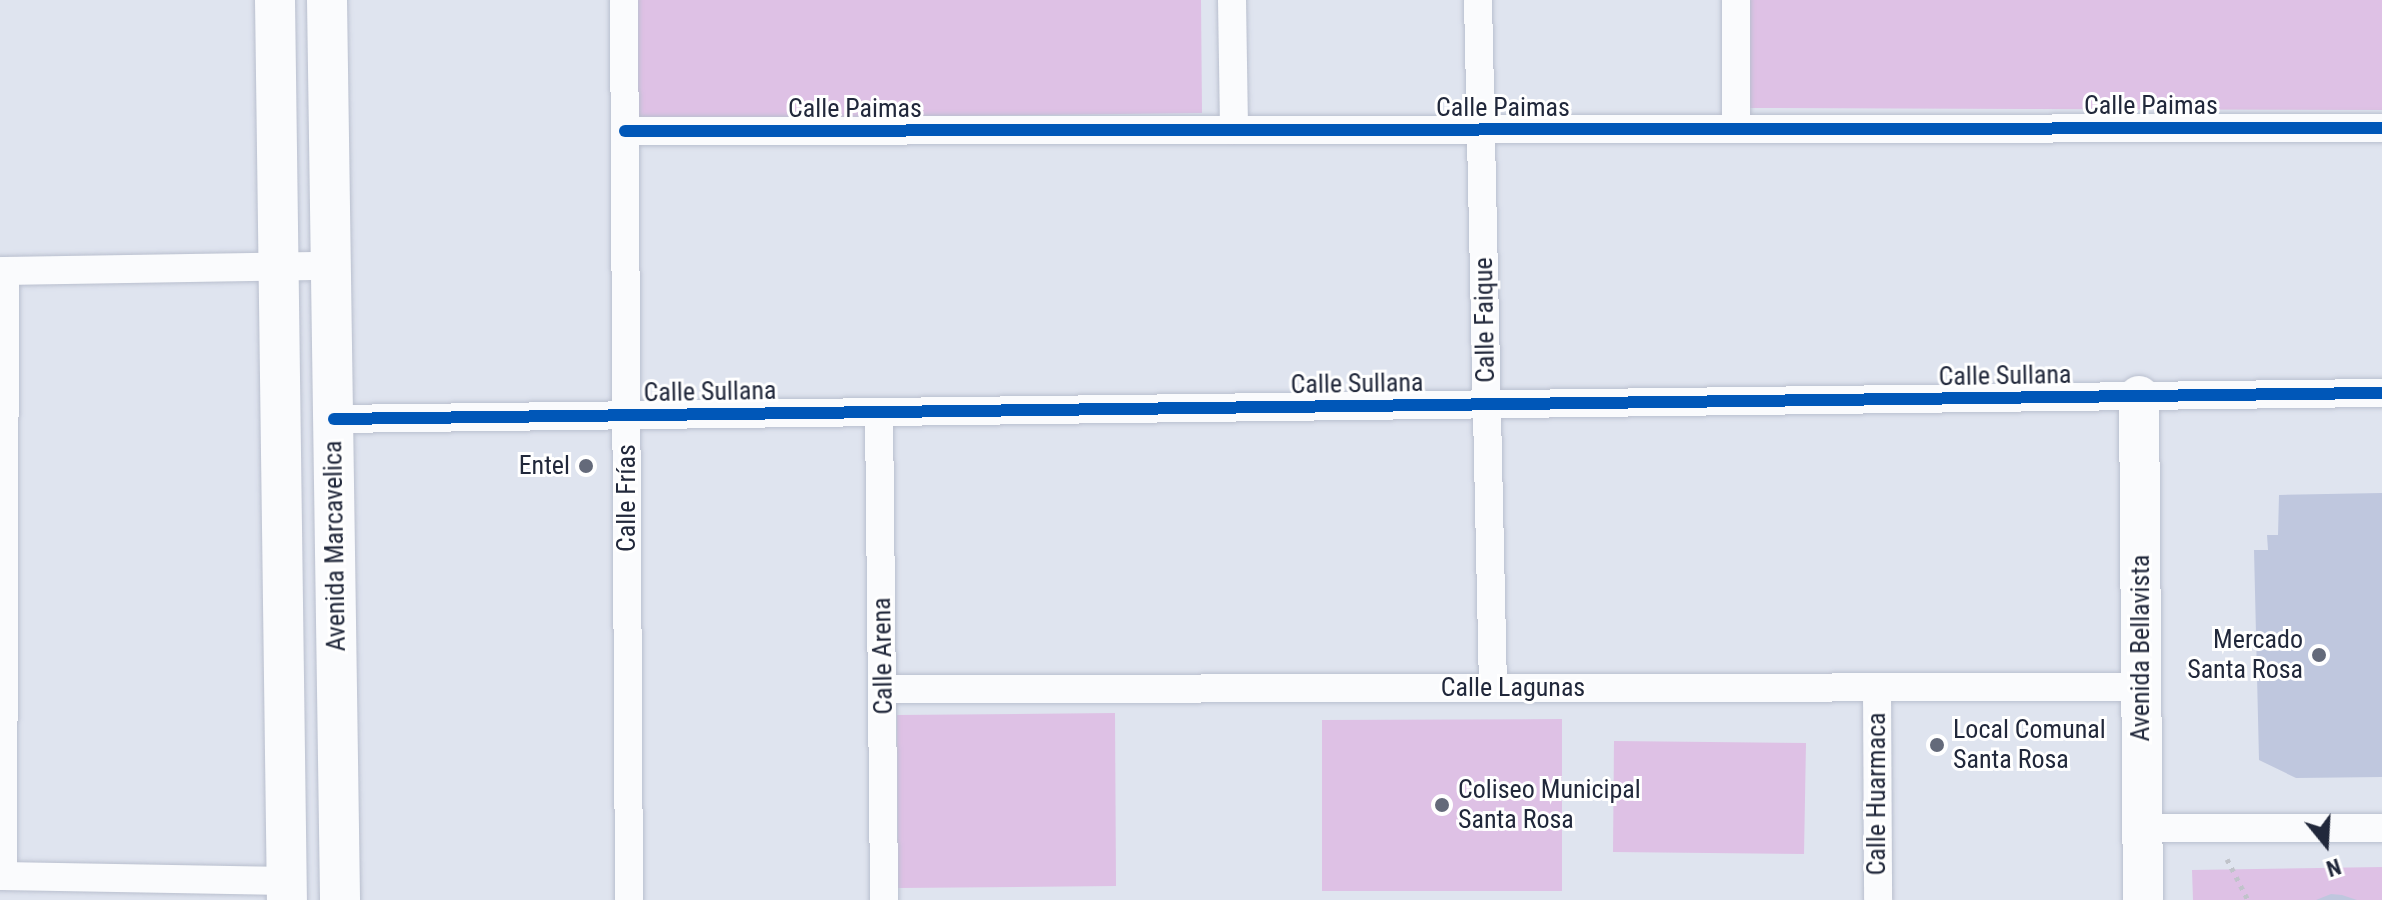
<!DOCTYPE html>
<html>
<head>
<meta charset="utf-8">
<style>
	body { margin:0 }
	#map { position:relative; width:2382px; height:900px; overflow:hidden; background:#dfe4ef; font-family:"Roboto Condensed",sans-serif }
	div>[style] { position:absolute }
	.green>* { inset:0; background:#dec1e5 }
	.building>* { inset:0; background:#bfc7de }
	.path>* { height:5px; margin-top:-2.5px; transform-origin:0; background:repeating-linear-gradient(90deg,#c0c3ca 0 4px,transparent 0 10px) }
	.roads { filter:drop-shadow(0 0 2px #b9bfce) drop-shadow(0 0 2px #b9bfce) }
	.street>* { height:28px; margin:-14px; padding:0 14px; transform-origin:14px; border-radius:14px; background:#fafbfd }
	.secondary>* { height:40px; margin:-20px; padding:0 20px; transform-origin:20px; border-radius:20px; background:#fafbfd }
	.cycleway>* { height:12px; margin:-6px; padding:0 6px; transform-origin:6px; border-radius:6px; background:#0057b8 }
	.dots>* { width:22px; height:22px; translate:-50% -50%; box-sizing:border-box; border:4px solid #fff; border-radius:50% }
	span { translate:-50% -50%; white-space:nowrap; text-align:center; line-height:1.15; -webkit-text-stroke:6px #fff; paint-order:stroke }
	.street-label { font-size:26px; color:#21283b }
	.poi-label { font-size:26px; color:#21283b }
	.right { translate:-100% -50%; text-align:right }
	.left { translate:0 -50%; text-align:left }
	.north { position:absolute; left:2286px; top:804px; width:80px; height:80px; -webkit-text-stroke:6px #fff; paint-order:stroke; rotate:162deg; font-size:22px; font-weight:700; line-height:32px; text-align:center; color:#21283b }
	.north::after { content:''; display:block; margin:auto; width:28px; height:36px; background:#21283b; clip-path:polygon(50% 0,100% 100%,50% 72%,0 100%) }
</style>
</head>
<body>
<div id="map">
	<div class="green">
		<i style="clip-path:polygon(630px 0,1201px 0,1202px 113px,631px 120px)"></i>
		<i style="clip-path:polygon(1748px 0,2382px 0,2382px 110px,1747px 108px)"></i>
		<i style="clip-path:polygon(1115px 713px,1116px 886px,898px 888px,897px 715px)"></i>
		<i style="clip-path:polygon(1562px 719px,1562px 891px,1322px 891px,1322px 720px)"></i>
		<i style="clip-path:polygon(1614px 741px,1806px 743px,1804px 854px,1613px 852px)"></i>
		<i style="clip-path:polygon(2382px 867px,2382px 900px,2193px 900px,2192px 870px)"></i>
	</div>
	<div class="building">
		<i style="clip-path:polygon(2382px 493px,2382px 777px,2296px 778px,2259px 760px,2254px 550px,2268px 550px,2267px 535px,2278px 535px,2279px 495px)"></i>
		<i style="clip-path:polygon(2331px 894px,2342px 895px,2357px 900px,2316px 900px)"></i>
	</div>
	<div class="path">
		<i style="left:2227px;top:859px;width:46px;rotate:62.9deg"></i>
	</div>
	<div class="roads">
		<div class="street">
			<i style="left:624px;top:0;width:900px;rotate:89.68deg"></i>
			<i style="left:1232px;top:0;width:130px;rotate:89.1deg"></i>
			<i style="left:1478px;top:0;width:688px;rotate:88.75deg"></i>
			<i style="left:1736px;top:0;width:129px;rotate:90deg"></i>
			<i style="left:625px;top:131px;width:1757px;rotate:-0.1deg"></i>
			<i style="left:0;top:271px;width:331px;rotate:-0.9deg"></i>
			<i style="left:879px;top:412px;width:488px;rotate:89.4deg"></i>
			<i style="left:334px;top:419px;width:2048px;rotate:-0.73deg"></i>
			<i style="left:1877px;top:688px;width:212px;rotate:89.7deg"></i>
			<i style="left:884px;top:689px;width:1257px;rotate:-0.09deg"></i>
			<i style="left:2142px;top:828px;width:240px"></i>
			<i style="left:0;top:876px;width:287px;rotate:1deg"></i>
			<i style="left:3px;top:876px;width:605px;rotate:-89.81deg"></i>
		</div>
		<div class="secondary">
			<i style="left:275px;top:0;width:900px;rotate:89.24deg"></i>
			<i style="left:327px;top:0;width:900px;rotate:89.17deg"></i>
			<i style="left:2139px;top:396px;width:504px;rotate:89.55deg"></i>
		</div>
	</div>
	<div class="cycleway">
		<i style="left:625px;top:131px;width:1757px;rotate:-0.1deg"></i>
		<i style="left:334px;top:419px;width:2048px;rotate:-0.73deg"></i>
	</div>
	<div class="dots">
		<i style="left:586px;top:466px;background:#646a7a"></i>
		<i style="left:2319px;top:655px;background:#646a7a"></i>
		<i style="left:1937px;top:745px;background:#646a7a"></i>
		<i style="left:1442px;top:805px;background:#646a7a"></i>
	</div>
	<div class="street-label">
		<span style="left:2151px;top:106px">Calle Paimas</span>
		<span style="left:1503px;top:108px">Calle Paimas</span>
		<span style="left:855px;top:109px">Calle Paimas</span>
		<span style="left:1485px;top:320px;rotate:-91deg">Calle Faique</span>
		<span style="left:2005px;top:376px;rotate:-1deg">Calle Sullana</span>
		<span style="left:1357px;top:384px;rotate:-1deg">Calle Sullana</span>
		<span style="left:710px;top:392px;rotate:-1deg">Calle Sullana</span>
		<span style="left:627px;top:498px;rotate:-90deg">Calle Frías</span>
		<span style="left:335px;top:546px;rotate:-91deg">Avenida Marcavelica</span>
		<span style="left:2141px;top:648px;rotate:-90deg">Avenida Bellavista</span>
		<span style="left:883px;top:656px;rotate:-91deg">Calle Arena</span>
		<span style="left:1513px;top:688px">Calle Lagunas</span>
		<span style="left:1877px;top:794px;rotate:-90deg">Calle Huarmaca</span>
	</div>
	<div class="poi-label">
		<span class="right" style="left:570px;top:466px">Entel</span>
		<span class="right" style="left:2303px;top:655px">Mercado<br>Santa Rosa</span>
		<span class="left" style="left:1953px;top:745px">Local Comunal<br>Santa Rosa</span>
		<span class="left" style="left:1458px;top:805px">Coliseo Municipal<br>Santa Rosa</span>
	</div>
	<div class="north">N</div>
</div>
</body>
</html>
